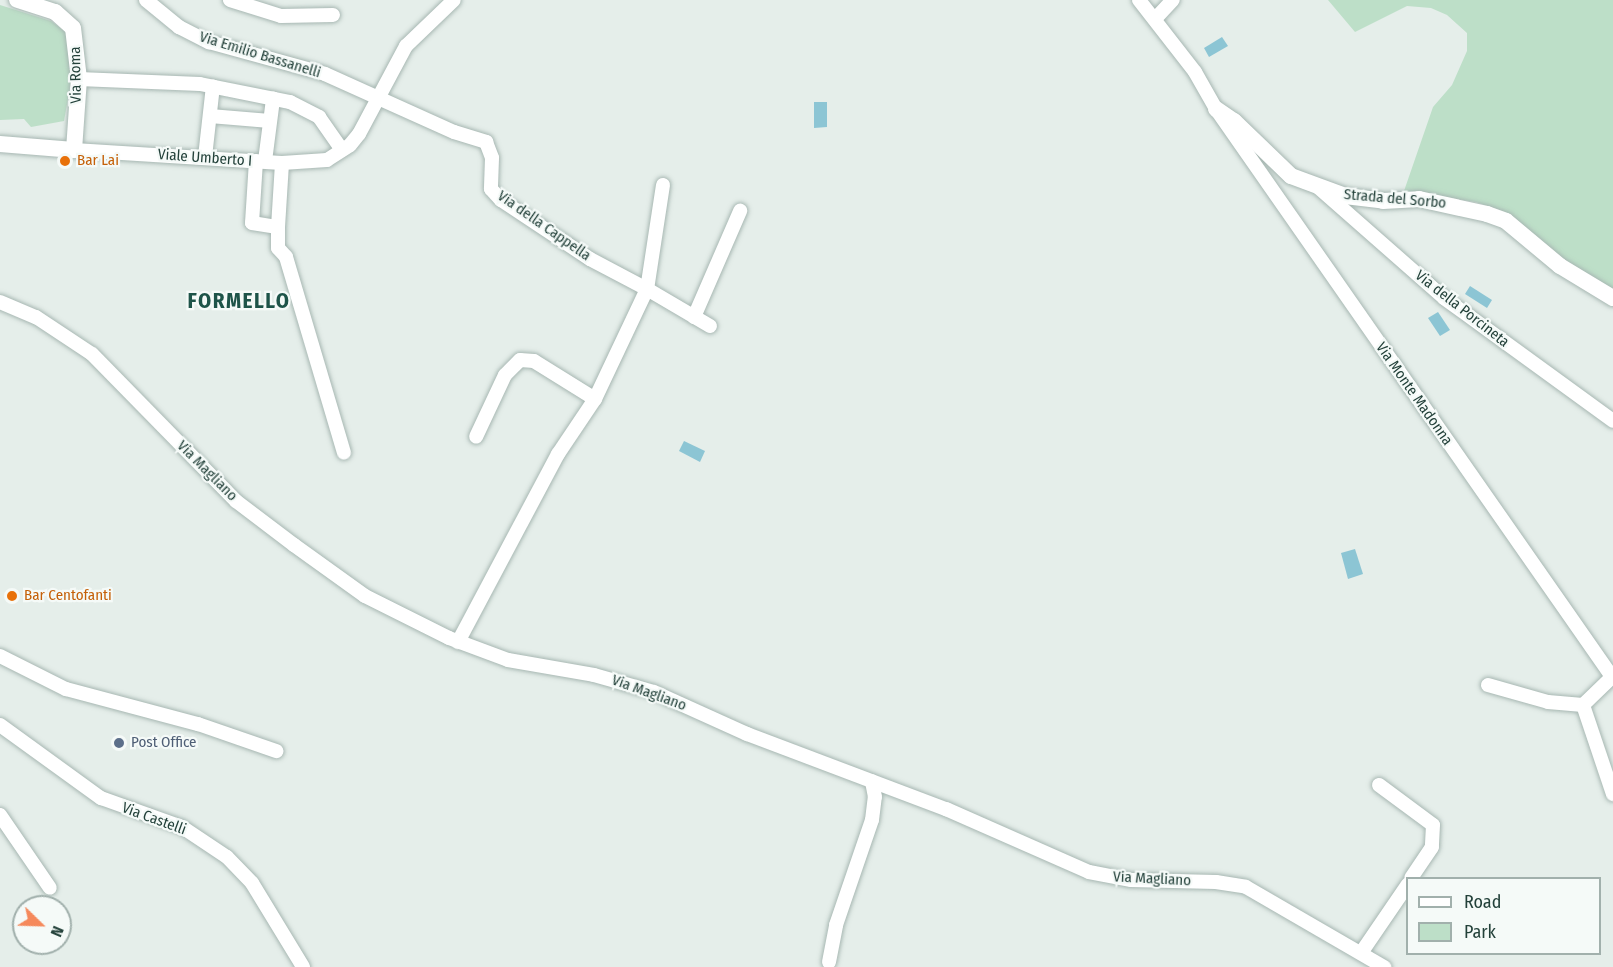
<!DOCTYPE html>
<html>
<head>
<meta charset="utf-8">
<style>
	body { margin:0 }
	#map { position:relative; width:1613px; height:967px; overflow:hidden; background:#e5eeea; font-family:"Fira Sans Condensed",sans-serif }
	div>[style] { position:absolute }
	.green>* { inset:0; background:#bddfc8 }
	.water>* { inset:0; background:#8cc5d4 }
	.roads { filter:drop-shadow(0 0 2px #a7b7b2) drop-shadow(0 0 2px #a7b7b2) }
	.minor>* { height:14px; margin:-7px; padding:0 7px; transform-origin:7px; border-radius:7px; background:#fff }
	.tertiary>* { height:16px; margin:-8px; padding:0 8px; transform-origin:8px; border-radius:8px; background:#fff }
	.dots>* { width:16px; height:16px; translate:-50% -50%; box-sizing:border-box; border:3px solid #f5faf8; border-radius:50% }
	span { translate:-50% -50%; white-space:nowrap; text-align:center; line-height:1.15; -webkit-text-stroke:4.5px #f5faf8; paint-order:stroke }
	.street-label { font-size:15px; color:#23413a }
	.food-label { font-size:15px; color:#c56008 }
	.left { translate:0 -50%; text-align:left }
	.service-label { font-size:15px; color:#4e5e75 }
	.district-label { font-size:21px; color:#1e5449; font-weight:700; letter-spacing:1.5px }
	.legend { position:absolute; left:1406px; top:877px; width:195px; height:78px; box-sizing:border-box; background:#f5faf8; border:2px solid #a1b0ac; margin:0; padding:8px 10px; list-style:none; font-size:18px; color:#23413a }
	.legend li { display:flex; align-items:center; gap:12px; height:30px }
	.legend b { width:30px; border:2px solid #a1b0ac }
	.north { position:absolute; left:12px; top:895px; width:60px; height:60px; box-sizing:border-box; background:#f5faf8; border:2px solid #a1b0ac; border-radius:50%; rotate:113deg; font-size:16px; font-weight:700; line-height:24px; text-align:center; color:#23413a }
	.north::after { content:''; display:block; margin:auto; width:21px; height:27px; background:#f5895c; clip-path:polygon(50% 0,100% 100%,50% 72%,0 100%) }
</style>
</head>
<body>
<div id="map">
	<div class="green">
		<i style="clip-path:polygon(1328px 0,1613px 0,1613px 289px,1574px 267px,1507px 213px,1476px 202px,1404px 191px,1433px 107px,1452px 85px,1467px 51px,1467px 33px,1447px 15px,1431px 8px,1407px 6px,1355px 32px)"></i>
		<i style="clip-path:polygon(0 5px,51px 21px,67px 33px,73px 71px,64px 121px,31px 127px,24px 119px,0 120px)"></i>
	</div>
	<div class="water">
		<i style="clip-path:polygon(1222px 37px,1228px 46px,1209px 57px,1204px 48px)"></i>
		<i style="clip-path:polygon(814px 102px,827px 102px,827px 127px,814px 128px)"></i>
		<i style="clip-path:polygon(1470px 286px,1492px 300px,1487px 308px,1465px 294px)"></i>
		<i style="clip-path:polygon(1438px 312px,1450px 330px,1440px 336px,1428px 318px)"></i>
		<i style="clip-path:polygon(684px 441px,705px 451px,700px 462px,679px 451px)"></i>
		<i style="clip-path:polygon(1355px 549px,1363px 574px,1348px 579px,1341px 553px)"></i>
	</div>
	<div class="roads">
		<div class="minor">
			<i style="left:146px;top:0;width:43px;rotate:39.3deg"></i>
			<i style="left:179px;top:27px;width:34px;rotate:27deg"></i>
			<i style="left:209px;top:42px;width:120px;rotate:15.4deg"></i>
			<i style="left:325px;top:74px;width:141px;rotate:24.2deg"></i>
			<i style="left:454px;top:132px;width:34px;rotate:17deg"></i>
			<i style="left:486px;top:142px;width:17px;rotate:69deg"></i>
			<i style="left:492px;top:158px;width:31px;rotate:92deg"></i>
			<i style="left:491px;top:189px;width:15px;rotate:48deg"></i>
			<i style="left:501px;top:200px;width:107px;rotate:33.5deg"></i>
			<i style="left:590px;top:259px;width:64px;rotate:27.8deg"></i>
			<i style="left:647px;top:289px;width:122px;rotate:115.3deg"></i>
			<i style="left:595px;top:399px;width:72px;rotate:-148.1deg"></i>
			<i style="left:534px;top:361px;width:14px;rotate:-176deg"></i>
			<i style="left:520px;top:360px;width:21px;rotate:135deg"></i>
			<i style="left:505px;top:375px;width:68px;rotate:115.1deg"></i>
			<i style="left:230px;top:0;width:53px;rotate:17.4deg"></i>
			<i style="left:281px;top:16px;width:52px;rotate:-1.1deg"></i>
			<i style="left:1139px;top:0;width:91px;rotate:52.1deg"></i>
			<i style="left:1195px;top:72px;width:43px;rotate:60.4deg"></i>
			<i style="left:1216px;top:109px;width:694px;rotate:55.1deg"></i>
			<i style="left:1155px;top:19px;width:26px;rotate:-47deg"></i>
			<i style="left:79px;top:79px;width:121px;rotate:2.4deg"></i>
			<i style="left:200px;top:84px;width:92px;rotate:11.3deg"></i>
			<i style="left:290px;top:102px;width:33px;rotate:27deg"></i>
			<i style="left:319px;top:117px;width:40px;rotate:55.1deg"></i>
			<i style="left:210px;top:116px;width:60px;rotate:4.8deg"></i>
			<i style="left:74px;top:150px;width:208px;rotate:3.6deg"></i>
			<i style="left:282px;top:163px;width:45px;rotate:-3.8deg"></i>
			<i style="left:327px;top:160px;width:27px;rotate:-33deg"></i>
			<i style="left:350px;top:145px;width:14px;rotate:-51deg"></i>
			<i style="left:359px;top:134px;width:100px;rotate:-61.9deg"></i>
			<i style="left:406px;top:46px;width:66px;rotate:-43.8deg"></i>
			<i style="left:205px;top:157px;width:71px;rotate:-83.6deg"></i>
			<i style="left:256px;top:161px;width:62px;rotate:93.7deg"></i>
			<i style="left:252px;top:223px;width:26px;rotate:9deg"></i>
			<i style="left:278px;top:227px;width:64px;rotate:-86.4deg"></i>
			<i style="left:265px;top:161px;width:63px;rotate:-82.6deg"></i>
			<i style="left:663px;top:185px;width:105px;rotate:98.7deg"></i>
			<i style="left:647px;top:289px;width:73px;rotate:30.4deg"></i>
			<i style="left:1319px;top:188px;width:167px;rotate:41.3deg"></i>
			<i style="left:1444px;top:298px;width:209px;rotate:36deg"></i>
			<i style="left:278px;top:227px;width:21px;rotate:90deg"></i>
			<i style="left:278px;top:248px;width:12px;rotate:48deg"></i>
			<i style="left:286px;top:257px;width:204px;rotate:73.5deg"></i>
			<i style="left:0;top:302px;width:39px;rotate:23deg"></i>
			<i style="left:36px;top:317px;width:67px;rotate:33.5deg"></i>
			<i style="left:92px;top:354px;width:206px;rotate:45.6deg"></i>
			<i style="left:236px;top:501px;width:73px;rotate:37.2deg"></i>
			<i style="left:294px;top:545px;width:87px;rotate:35.7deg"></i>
			<i style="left:365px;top:596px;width:94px;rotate:26.6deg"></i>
			<i style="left:449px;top:638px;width:63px;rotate:20.4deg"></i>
			<i style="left:508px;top:660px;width:87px;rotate:9.9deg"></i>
			<i style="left:594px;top:675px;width:62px;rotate:15.8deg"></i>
			<i style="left:654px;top:692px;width:102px;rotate:24.3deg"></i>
			<i style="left:747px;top:734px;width:213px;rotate:20.7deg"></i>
			<i style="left:946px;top:809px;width:156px;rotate:23.8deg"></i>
			<i style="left:1089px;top:872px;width:43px;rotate:10.8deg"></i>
			<i style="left:1131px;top:880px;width:85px;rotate:1.3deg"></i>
			<i style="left:1216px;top:882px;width:30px;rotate:9deg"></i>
			<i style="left:1246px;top:887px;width:160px;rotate:30.1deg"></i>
			<i style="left:694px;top:317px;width:116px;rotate:-66.5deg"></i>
			<i style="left:458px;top:642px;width:213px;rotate:-62deg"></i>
			<i style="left:558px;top:454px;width:66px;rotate:-56.1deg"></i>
			<i style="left:0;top:656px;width:74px;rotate:26.6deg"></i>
			<i style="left:66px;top:689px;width:137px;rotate:14.9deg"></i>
			<i style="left:198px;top:724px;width:83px;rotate:19.1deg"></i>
			<i style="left:1488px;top:685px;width:62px;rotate:15.8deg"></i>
			<i style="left:1548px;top:702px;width:35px;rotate:5deg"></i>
			<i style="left:1583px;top:705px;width:40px;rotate:-44deg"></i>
			<i style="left:1583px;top:705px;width:94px;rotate:71.4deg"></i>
			<i style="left:0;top:725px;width:125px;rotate:35.9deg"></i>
			<i style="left:101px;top:798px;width:86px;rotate:19.7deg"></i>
			<i style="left:182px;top:827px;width:54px;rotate:33.7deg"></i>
			<i style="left:227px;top:857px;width:36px;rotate:46deg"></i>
			<i style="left:252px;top:883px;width:98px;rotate:58.7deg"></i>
			<i style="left:1379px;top:785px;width:67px;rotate:36.5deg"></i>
			<i style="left:1433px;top:825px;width:22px;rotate:93deg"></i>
			<i style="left:1432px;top:847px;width:37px;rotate:124deg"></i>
			<i style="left:0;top:815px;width:88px;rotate:55.6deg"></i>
			<i style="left:1361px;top:953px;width:83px;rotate:-55.7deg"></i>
			<i style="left:829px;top:962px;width:38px;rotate:-79deg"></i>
			<i style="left:836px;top:925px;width:111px;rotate:-71.1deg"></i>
			<i style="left:872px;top:820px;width:23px;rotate:-83deg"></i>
			<i style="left:875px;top:797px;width:16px;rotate:-101deg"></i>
		</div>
		<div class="tertiary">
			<i style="left:1216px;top:109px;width:22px;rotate:34deg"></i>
			<i style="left:1234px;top:121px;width:79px;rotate:44deg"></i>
			<i style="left:1291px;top:176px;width:58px;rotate:20.3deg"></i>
			<i style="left:1345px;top:196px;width:38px;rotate:7deg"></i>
			<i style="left:1383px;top:201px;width:36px;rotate:-3deg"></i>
			<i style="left:1419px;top:199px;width:70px;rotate:12.4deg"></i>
			<i style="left:1487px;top:214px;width:20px;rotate:20deg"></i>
			<i style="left:1506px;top:221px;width:70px;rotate:39.8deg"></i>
			<i style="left:1560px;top:266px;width:62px;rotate:31.1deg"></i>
			<i style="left:0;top:144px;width:74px;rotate:4.6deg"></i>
			<i style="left:74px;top:150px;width:71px;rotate:-86deg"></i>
			<i style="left:79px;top:79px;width:51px;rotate:-96.7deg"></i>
			<i style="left:73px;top:28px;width:24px;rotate:-138deg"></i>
			<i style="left:55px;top:12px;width:40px;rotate:-162deg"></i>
		</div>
	</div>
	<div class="dots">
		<i style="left:65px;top:161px;background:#e8710a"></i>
		<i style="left:12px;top:596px;background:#e8710a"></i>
		<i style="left:119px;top:743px;background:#5c6f8a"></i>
	</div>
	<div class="street-label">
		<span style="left:260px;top:55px;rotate:17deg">Via Emilio Bassanelli</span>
		<span style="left:76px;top:75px;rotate:-91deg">Via Roma</span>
		<span style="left:205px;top:158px;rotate:4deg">Viale Umberto I</span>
		<span style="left:1395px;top:199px;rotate:5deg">Strada del Sorbo</span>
		<span style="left:544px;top:226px;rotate:35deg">Via della Cappella</span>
		<span style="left:1462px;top:309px;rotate:38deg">Via della Porcineta</span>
		<span style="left:1414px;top:394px;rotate:55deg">Via Monte Madonna</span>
		<span style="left:207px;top:471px;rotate:45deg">Via Magliano</span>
		<span style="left:649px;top:693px;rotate:20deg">Via Magliano</span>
		<span style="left:154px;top:819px;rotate:20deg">Via Castelli</span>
		<span style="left:1152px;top:879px;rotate:3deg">Via Magliano</span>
	</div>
	<div class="food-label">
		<span class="left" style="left:77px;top:161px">Bar Lai</span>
		<span class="left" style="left:24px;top:596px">Bar Centofanti</span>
	</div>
	<div class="service-label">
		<span class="left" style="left:131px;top:743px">Post Office</span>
	</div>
	<div class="district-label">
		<span style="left:239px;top:301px">FORMELLO</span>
	</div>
	<ul class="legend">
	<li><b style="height:8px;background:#fff"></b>Road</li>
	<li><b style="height:16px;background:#bddfc8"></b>Park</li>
	</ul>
	<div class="north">N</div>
</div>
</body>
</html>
